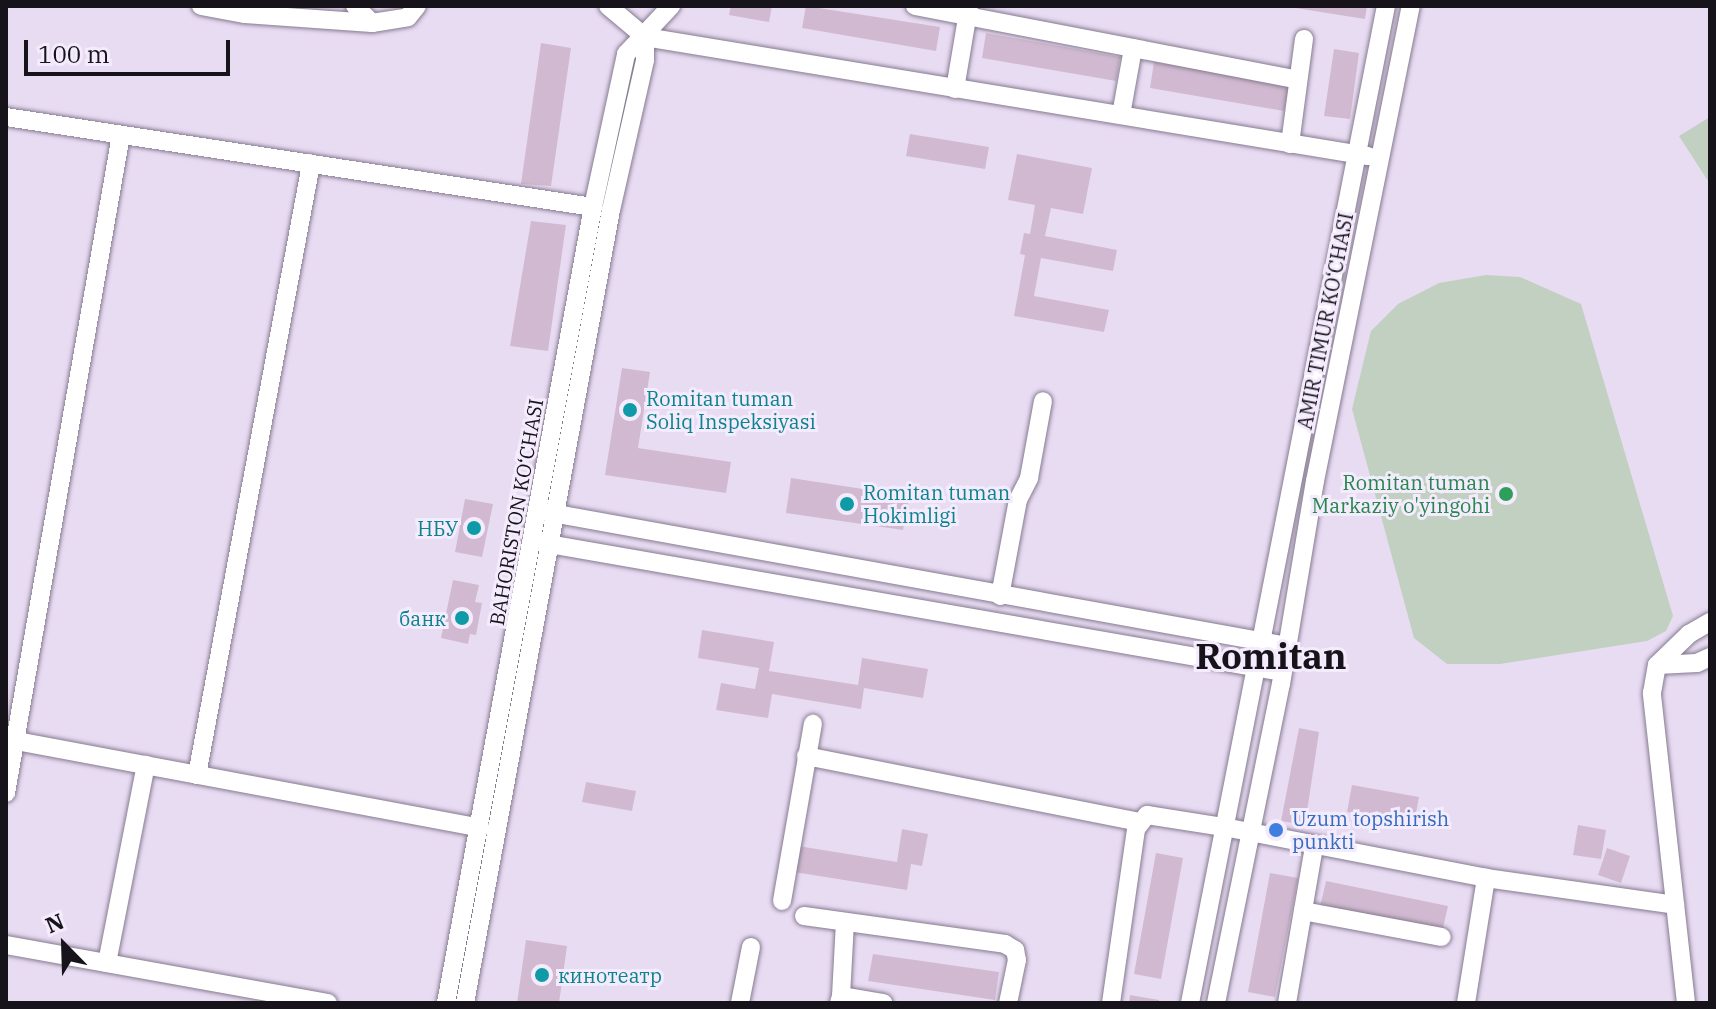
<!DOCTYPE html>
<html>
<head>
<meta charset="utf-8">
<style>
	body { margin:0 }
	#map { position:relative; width:1716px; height:1009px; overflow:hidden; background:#e8dcf3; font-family:"IBM Plex Serif",serif }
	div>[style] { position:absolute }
	.green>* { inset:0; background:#c1d0c0 }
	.building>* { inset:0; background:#d1bad1 }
	.roads { filter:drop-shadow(0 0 2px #867b90) drop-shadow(0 0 2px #867b90) }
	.minor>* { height:18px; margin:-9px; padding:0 9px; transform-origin:9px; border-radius:9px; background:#fff }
	.dots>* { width:22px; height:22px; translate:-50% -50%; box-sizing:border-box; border:4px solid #f4ebfd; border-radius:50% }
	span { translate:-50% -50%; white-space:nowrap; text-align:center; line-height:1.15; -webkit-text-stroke:6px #f4ebfd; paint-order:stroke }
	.street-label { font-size:20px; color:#17131b }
	.culture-label { font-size:20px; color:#0d838f }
	.left { translate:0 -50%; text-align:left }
	.right { translate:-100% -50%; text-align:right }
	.leisure-label { font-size:20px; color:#27864d }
	.shop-label { font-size:20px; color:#366cbe }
	.town-label { font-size:36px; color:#17131b; font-weight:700 }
	.frame { position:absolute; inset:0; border:8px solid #17131b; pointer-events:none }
	.north { position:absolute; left:24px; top:905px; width:80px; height:80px; -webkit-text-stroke:6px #f4ebfd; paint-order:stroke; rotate:337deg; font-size:22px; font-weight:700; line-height:32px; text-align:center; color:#17131b }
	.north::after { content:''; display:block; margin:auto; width:28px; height:36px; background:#17131b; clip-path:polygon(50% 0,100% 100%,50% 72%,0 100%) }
	.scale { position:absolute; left:24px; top:40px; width:206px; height:36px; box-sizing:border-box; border:4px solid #17131b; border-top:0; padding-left:10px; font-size:24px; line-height:28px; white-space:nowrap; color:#17131b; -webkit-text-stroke:6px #f4ebfd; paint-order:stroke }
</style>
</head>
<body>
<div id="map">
	<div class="green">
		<i style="clip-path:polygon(1710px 117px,1710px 184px,1679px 136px)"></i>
		<i style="clip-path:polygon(1486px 275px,1520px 277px,1581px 304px,1673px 616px,1666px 631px,1647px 641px,1500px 664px,1447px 664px,1414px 638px,1352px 409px,1371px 331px,1398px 304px,1439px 283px)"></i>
	</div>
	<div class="building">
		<i style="clip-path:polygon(731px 6px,772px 6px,769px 22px,729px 15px)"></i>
		<i style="clip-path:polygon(806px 6px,940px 27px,936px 51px,802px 28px)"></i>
		<i style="clip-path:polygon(1283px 6px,1367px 6px,1365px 19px)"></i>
		<i style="clip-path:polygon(986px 33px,1120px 57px,1116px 81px,982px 58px)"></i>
		<i style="clip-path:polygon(541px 43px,571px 48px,551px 186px,521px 184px)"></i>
		<i style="clip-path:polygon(1334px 49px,1359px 53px,1350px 119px,1324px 116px)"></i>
		<i style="clip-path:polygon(1154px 62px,1289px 85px,1284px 111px,1150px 88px)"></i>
		<i style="clip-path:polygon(910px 134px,989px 147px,985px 169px,906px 156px)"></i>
		<i style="clip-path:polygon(1017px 154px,1092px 168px,1083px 214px,1051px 208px,1045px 236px,1117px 250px,1113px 271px,1041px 258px,1034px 296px,1109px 310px,1104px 332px,1014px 316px,1025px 255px,1020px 254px,1024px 233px,1030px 234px,1035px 205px,1008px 200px)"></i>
		<i style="clip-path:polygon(531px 221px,566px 225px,548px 351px,510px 346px)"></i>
		<i style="clip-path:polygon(622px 368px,650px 372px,638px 448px,731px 462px,726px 493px,605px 475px)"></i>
		<i style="clip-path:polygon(791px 478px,909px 496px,903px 530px,786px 513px)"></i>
		<i style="clip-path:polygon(465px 499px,493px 504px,482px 557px,455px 552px)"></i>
		<i style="clip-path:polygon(453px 580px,479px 585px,475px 602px,482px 603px,476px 635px,470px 634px,468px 644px,441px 638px)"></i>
		<i style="clip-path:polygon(702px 630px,774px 642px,769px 671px,858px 685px,862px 658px,928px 669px,923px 698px,864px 688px,861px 709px,772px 694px,768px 718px,716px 710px,721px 683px,755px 689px,759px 668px,698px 658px)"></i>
		<i style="clip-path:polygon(1299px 728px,1319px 732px,1305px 825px,1281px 821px)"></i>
		<i style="clip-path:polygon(586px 782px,636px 791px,632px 811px,582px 802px)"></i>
		<i style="clip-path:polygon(1352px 785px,1419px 797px,1414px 824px,1347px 812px)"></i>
		<i style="clip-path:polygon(1578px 825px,1606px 830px,1601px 859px,1573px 855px)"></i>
		<i style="clip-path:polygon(902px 829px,928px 834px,922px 866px,911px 864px,907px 890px,794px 872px,798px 846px,897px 862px)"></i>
		<i style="clip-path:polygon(1607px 848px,1630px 856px,1621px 883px,1598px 875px)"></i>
		<i style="clip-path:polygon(1156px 853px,1183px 858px,1161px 979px,1134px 974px)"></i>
		<i style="clip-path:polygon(1270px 873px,1298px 878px,1275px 997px,1248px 992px)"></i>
		<i style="clip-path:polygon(1326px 881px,1448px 906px,1442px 932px,1320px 907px)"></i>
		<i style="clip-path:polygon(526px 940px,567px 946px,559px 1003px,517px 1003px)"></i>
		<i style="clip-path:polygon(873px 954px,999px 972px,995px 1000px,868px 981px)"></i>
		<i style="clip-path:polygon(1130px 995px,1159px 1000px,1159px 1003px,1129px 1003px)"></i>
	</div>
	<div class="roads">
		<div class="minor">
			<i style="left:201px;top:6px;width:45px;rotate:10.3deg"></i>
			<i style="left:245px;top:14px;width:127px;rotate:4.1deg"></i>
			<i style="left:372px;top:23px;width:36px;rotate:-9deg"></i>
			<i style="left:408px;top:17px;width:14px;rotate:-51deg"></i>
			<i style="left:355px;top:6px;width:24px;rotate:45deg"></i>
			<i style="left:608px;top:6px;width:48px;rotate:40deg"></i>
			<i style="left:645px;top:37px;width:733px;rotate:9.35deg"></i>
			<i style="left:915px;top:6px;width:390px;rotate:10.9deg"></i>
			<i style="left:955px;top:89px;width:84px;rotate:-80.4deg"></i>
			<i style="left:1121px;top:115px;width:68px;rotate:-79.8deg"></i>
			<i style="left:6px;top:117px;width:594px;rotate:8.72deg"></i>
			<i style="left:1290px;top:144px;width:106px;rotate:-82.4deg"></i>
			<i style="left:546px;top:512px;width:754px;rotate:10.24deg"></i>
			<i style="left:543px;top:543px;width:750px;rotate:9.9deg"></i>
			<i style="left:1000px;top:596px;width:98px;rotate:-79.4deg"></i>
			<i style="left:1018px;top:500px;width:25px;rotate:-63deg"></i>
			<i style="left:1029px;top:478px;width:78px;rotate:-79.7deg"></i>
			<i style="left:1657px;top:665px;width:40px;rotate:-2.9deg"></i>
			<i style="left:1697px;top:663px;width:14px;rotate:-25deg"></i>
			<i style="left:6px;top:739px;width:483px;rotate:10.6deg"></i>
			<i style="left:806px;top:756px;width:338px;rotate:11.2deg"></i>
			<i style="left:197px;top:775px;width:622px;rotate:-79.43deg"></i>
			<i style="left:6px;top:793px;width:668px;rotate:-80.09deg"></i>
			<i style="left:782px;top:901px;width:180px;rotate:-80.1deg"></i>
			<i style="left:1303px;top:911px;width:141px;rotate:10.6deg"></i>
			<i style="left:804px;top:916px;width:203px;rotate:7.9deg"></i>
			<i style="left:1005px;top:944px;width:12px;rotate:31deg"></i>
			<i style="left:1015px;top:950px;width:10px;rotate:79deg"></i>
			<i style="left:1017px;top:960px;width:44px;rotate:101.8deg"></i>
			<i style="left:6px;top:945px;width:327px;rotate:10.2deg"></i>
			<i style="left:107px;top:963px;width:202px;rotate:-78.9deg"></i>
			<i style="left:841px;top:996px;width:74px;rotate:-86.9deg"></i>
			<i style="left:446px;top:1003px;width:809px;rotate:-79.54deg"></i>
			<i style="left:593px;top:207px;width:157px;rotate:-77.8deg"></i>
			<i style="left:626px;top:54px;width:66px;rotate:-46.8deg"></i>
			<i style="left:465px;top:1003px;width:806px;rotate:-79.57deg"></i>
			<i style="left:611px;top:210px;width:154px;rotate:-77.2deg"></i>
			<i style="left:645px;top:60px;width:23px;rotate:-90deg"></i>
			<i style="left:740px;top:1003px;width:57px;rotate:-78.9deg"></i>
			<i style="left:839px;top:1003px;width:7px;rotate:-74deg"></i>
			<i style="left:841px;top:996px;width:43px;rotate:9.5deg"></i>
			<i style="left:1111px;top:1003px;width:176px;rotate:-81.8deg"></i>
			<i style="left:1136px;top:829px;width:18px;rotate:-52deg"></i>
			<i style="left:1147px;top:815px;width:78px;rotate:8.9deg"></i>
			<i style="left:1224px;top:827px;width:267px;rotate:11deg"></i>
			<i style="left:1486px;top:878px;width:191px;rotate:8.1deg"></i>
			<i style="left:1190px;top:1003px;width:1016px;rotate:-78.88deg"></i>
			<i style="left:1216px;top:1003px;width:326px;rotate:-78.5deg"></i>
			<i style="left:1281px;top:684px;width:206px;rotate:-80.5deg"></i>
			<i style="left:1315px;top:481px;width:485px;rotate:-78.6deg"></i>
			<i style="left:1287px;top:1003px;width:158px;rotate:-80.2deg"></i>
			<i style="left:1466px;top:1003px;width:127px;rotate:-80.9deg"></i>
			<i style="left:1686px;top:1003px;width:312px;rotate:-96.3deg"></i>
			<i style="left:1652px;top:693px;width:28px;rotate:-80deg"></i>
			<i style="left:1657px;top:665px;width:45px;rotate:-44.1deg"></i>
			<i style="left:1689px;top:634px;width:24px;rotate:-30deg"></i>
		</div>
	</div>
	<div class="dots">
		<i style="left:630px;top:410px;background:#0f9aa8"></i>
		<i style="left:1506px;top:494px;background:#2e9e5b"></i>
		<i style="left:847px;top:504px;background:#0f9aa8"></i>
		<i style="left:474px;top:528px;background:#0f9aa8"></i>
		<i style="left:462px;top:618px;background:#0f9aa8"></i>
		<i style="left:1276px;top:830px;background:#3f7fe0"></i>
		<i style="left:542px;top:975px;background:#0f9aa8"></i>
	</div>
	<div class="street-label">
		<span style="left:1325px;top:321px;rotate:-79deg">AMIR TIMUR KO‘CHASI</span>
		<span style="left:516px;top:512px;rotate:-80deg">BAHORISTON KO‘CHASI</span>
	</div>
	<div class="culture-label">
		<span class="left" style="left:646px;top:410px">Romitan tuman<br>Soliq Inspeksiyasi</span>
		<span class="left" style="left:863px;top:504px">Romitan tuman<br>Hokimligi</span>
		<span class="right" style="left:458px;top:528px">НБУ</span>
		<span class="right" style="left:446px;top:618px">банк</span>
		<span class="left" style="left:558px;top:975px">кинотеатр</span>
	</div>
	<div class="leisure-label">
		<span class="right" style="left:1490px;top:494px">Romitan tuman<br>Markaziy o'yingohi</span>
	</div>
	<div class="shop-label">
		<span class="left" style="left:1292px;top:830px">Uzum topshirish<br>punkti</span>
	</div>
	<div class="town-label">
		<span style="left:1271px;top:656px">Romitan</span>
	</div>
	<div class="frame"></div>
	<div class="north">N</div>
	<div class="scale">100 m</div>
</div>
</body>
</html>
